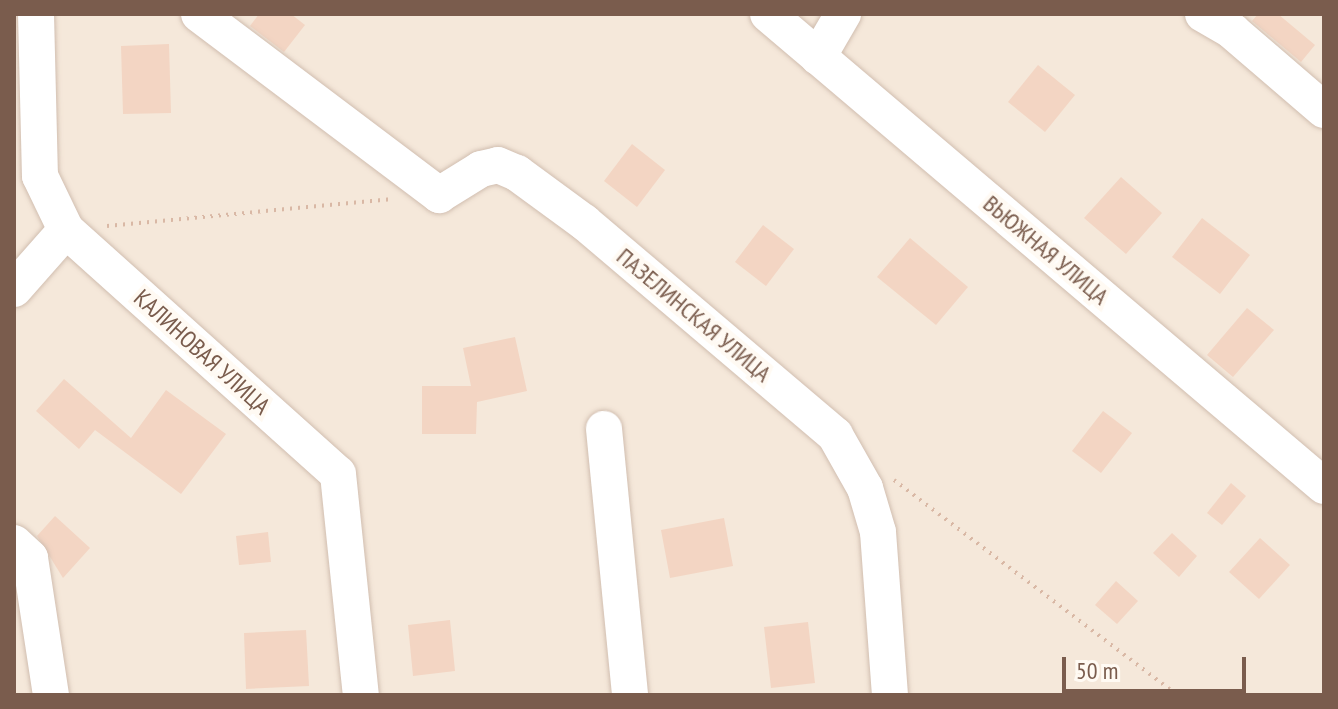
<!DOCTYPE html>
<html>
<head>
<meta charset="utf-8">
<style>
	body { margin:0 }
	#map { position:relative; width:1338px; height:709px; overflow:hidden; background:#fdf6ec; font-family:"PT Sans Narrow",sans-serif }
	div>[style] { position:absolute }
	.residential>* { inset:0; background:#f5e8da }
	.building>* { inset:0; background:#f3d5c3 }
	.path>* { height:4px; margin-top:-2px; transform-origin:0; background:repeating-linear-gradient(90deg,#d9b8a5 0 2px,transparent 0 8px) }
	.roads { filter:drop-shadow(0 0 2px #d1beb0) drop-shadow(0 0 2px #d1beb0) }
	.minor>* { height:36px; margin:-18px; padding:0 18px; transform-origin:18px; border-radius:18px; background:#fff }
	span { translate:-50% -50%; white-space:nowrap; text-align:center; line-height:1.15; -webkit-text-stroke:8px #fffaf3; paint-order:stroke }
	.street-label { font-size:24px; color:#7a5c4d }
	.frame { position:absolute; inset:0; border:16px solid #7a5c4d; pointer-events:none }
	.scale { position:absolute; left:1062px; top:657px; width:184px; height:36px; box-sizing:border-box; border:4px solid #7a5c4d; border-top:0; padding-left:10px; font-size:24px; line-height:28px; white-space:nowrap; color:#7a5c4d; -webkit-text-stroke:6px #fffaf3; paint-order:stroke }
</style>
</head>
<body>
<div id="map">
	<div class="residential">
		<i style="clip-path:polygon(14px 14px,1324px 14px,1324px 695px,14px 695px)"></i>
	</div>
	<div class="building">
		<i style="clip-path:polygon(259px 14px,291px 14px,305px 25px,284px 52px,250px 26px)"></i>
		<i style="clip-path:polygon(1258px 14px,1278px 14px,1315px 45px,1301px 62px,1252px 21px)"></i>
		<i style="clip-path:polygon(169px 44px,171px 113px,123px 114px,121px 46px)"></i>
		<i style="clip-path:polygon(1038px 65px,1075px 95px,1045px 132px,1008px 102px)"></i>
		<i style="clip-path:polygon(632px 144px,665px 170px,637px 207px,604px 181px)"></i>
		<i style="clip-path:polygon(1121px 177px,1162px 213px,1126px 254px,1084px 218px)"></i>
		<i style="clip-path:polygon(1202px 218px,1250px 255px,1220px 294px,1172px 257px)"></i>
		<i style="clip-path:polygon(763px 225px,794px 249px,766px 286px,735px 262px)"></i>
		<i style="clip-path:polygon(910px 238px,968px 287px,936px 325px,877px 277px)"></i>
		<i style="clip-path:polygon(1247px 308px,1274px 330px,1233px 377px,1207px 355px)"></i>
		<i style="clip-path:polygon(515px 337px,527px 391px,477px 402px,476px 434px,422px 434px,422px 386px,471px 386px,463px 348px)"></i>
		<i style="clip-path:polygon(64px 379px,131px 438px,166px 390px,226px 434px,181px 494px,95px 430px,79px 449px,36px 411px)"></i>
		<i style="clip-path:polygon(1103px 411px,1132px 433px,1101px 473px,1072px 451px)"></i>
		<i style="clip-path:polygon(1231px 483px,1246px 496px,1222px 525px,1207px 513px)"></i>
		<i style="clip-path:polygon(55px 516px,90px 548px,63px 578px,37px 536px)"></i>
		<i style="clip-path:polygon(724px 518px,733px 566px,670px 578px,661px 530px)"></i>
		<i style="clip-path:polygon(268px 532px,271px 562px,239px 565px,236px 536px)"></i>
		<i style="clip-path:polygon(1172px 533px,1197px 556px,1179px 577px,1153px 553px)"></i>
		<i style="clip-path:polygon(1260px 538px,1290px 565px,1259px 599px,1229px 572px)"></i>
		<i style="clip-path:polygon(1116px 581px,1138px 601px,1117px 624px,1095px 605px)"></i>
		<i style="clip-path:polygon(450px 620px,455px 671px,413px 676px,408px 625px)"></i>
		<i style="clip-path:polygon(808px 622px,815px 683px,771px 688px,764px 627px)"></i>
		<i style="clip-path:polygon(306px 630px,309px 686px,246px 689px,244px 633px)"></i>
	</div>
	<div class="path">
		<i style="left:107px;top:226px;width:287px;rotate:-5.4deg"></i>
		<i style="left:894px;top:480px;width:355px;rotate:37.2deg"></i>
	</div>
	<div class="roads">
		<div class="minor">
			<i style="left:36px;top:14px;width:162px;rotate:88.6deg"></i>
			<i style="left:40px;top:176px;width:60px;rotate:64.3deg"></i>
			<i style="left:66px;top:230px;width:365px;rotate:41.9deg"></i>
			<i style="left:338px;top:474px;width:222px;rotate:84.1deg"></i>
			<i style="left:199px;top:14px;width:301px;rotate:37deg"></i>
			<i style="left:439px;top:195px;width:49px;rotate:-31.8deg"></i>
			<i style="left:481px;top:169px;width:17px;rotate:-13deg"></i>
			<i style="left:498px;top:165px;width:21px;rotate:23deg"></i>
			<i style="left:517px;top:173px;width:83px;rotate:36.2deg"></i>
			<i style="left:584px;top:222px;width:329px;rotate:40.3deg"></i>
			<i style="left:835px;top:435px;width:61px;rotate:60.5deg"></i>
			<i style="left:865px;top:488px;width:46px;rotate:73.5deg"></i>
			<i style="left:878px;top:532px;width:163px;rotate:85.8deg"></i>
			<i style="left:768px;top:14px;width:729px;rotate:40.33deg"></i>
			<i style="left:1203px;top:14px;width:34px;rotate:30deg"></i>
			<i style="left:1232px;top:31px;width:121px;rotate:40.7deg"></i>
			<i style="left:818px;top:57px;width:50px;rotate:-59.8deg"></i>
			<i style="left:14px;top:289px;width:79px;rotate:-48.6deg"></i>
			<i style="left:604px;top:429px;width:267px;rotate:84.4deg"></i>
			<i style="left:14px;top:543px;width:22px;rotate:43deg"></i>
			<i style="left:30px;top:558px;width:139px;rotate:81.3deg"></i>
		</div>
	</div>
	<div class="street-label">
		<span style="left:1046px;top:250px;rotate:40deg">ВЬЮЖНАЯ УЛИЦА</span>
		<span style="left:694px;top:315px;rotate:40deg">ПАЗЕЛИНСКАЯ УЛИЦА</span>
		<span style="left:202px;top:352px;rotate:42deg">КАЛИНОВАЯ УЛИЦА</span>
	</div>
	<div class="frame"></div>
	<div class="scale">50 m</div>
</div>
</body>
</html>
